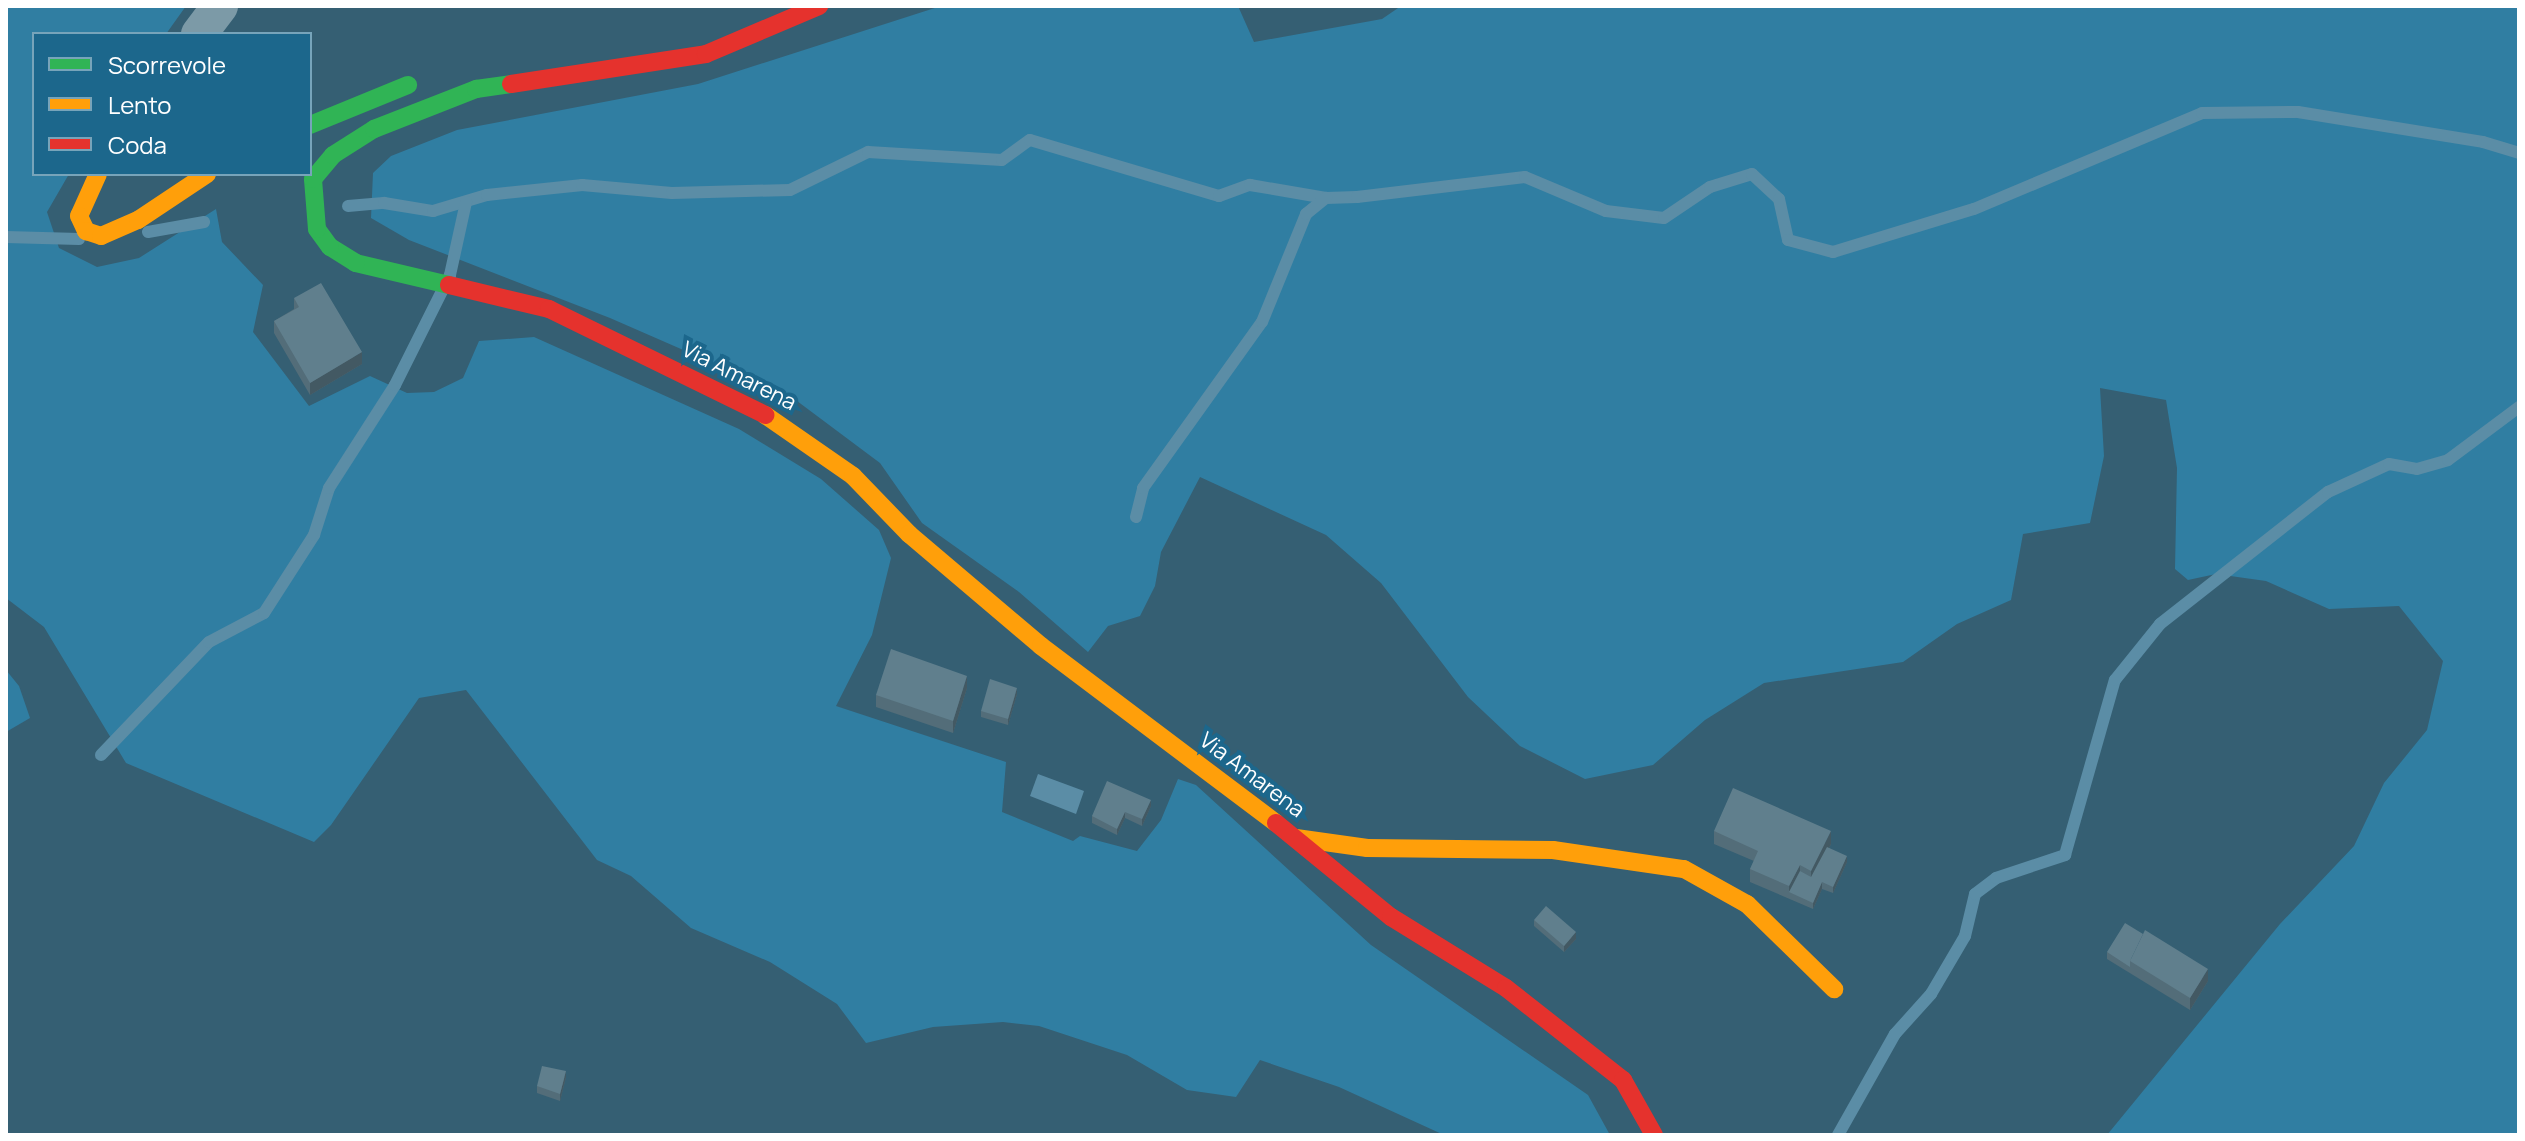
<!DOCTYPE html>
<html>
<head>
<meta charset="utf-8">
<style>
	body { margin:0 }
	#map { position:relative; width:2525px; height:1141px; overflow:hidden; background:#355f73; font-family:Manrope,sans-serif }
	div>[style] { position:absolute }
	.green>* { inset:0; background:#307ea2 }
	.water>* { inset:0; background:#5b8da6 }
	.stream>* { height:12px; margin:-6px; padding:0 6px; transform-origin:6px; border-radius:6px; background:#5b8da6 }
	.street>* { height:36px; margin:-18px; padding:0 18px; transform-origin:18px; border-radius:18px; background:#7c9aa7 }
	.fast>* { height:18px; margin:-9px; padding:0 9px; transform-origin:9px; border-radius:9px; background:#30b455 }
	.slow>* { height:18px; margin:-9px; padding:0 9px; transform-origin:9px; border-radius:9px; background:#ff9f0a }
	.jam>* { height:18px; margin:-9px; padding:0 9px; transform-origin:9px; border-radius:9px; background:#e5322d }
	.wall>* { inset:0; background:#536d79 }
	.shaded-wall>* { inset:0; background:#435963 }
	.building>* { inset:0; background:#607f8d }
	span { translate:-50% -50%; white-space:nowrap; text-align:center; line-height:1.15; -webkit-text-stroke:8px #1c678c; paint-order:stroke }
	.street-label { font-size:22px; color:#fff }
	.frame { position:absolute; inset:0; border:8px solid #fff; pointer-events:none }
	.legend { position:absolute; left:32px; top:32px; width:280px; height:144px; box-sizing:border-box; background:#1c678c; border:2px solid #77a4ba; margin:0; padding:10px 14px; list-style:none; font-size:24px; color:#fff }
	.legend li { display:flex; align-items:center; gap:16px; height:40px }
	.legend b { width:40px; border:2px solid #77a4ba }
</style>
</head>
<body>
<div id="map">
	<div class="green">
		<i style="clip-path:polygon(6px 6px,186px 6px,166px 34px,34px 34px,34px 174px,69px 174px,47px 212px,59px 248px,97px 267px,139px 258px,216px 209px,222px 242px,263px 285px,253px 332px,309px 406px,370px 376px,407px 393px,434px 392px,463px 378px,479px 341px,534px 337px,739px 429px,821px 479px,879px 530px,891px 558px,872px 635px,836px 706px,1006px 762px,1002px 812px,1073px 841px,1080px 836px,1137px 851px,1161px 820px,1178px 779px,1196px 785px,1371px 945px,1588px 1095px,1610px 1135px,1444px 1135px,1339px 1087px,1260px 1060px,1236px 1097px,1187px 1090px,1127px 1055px,1039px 1026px,1003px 1022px,933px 1027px,866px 1043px,837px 1004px,770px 962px,691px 928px,631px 876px,597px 860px,466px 690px,419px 698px,331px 825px,314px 842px,126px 763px,44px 627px,6px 598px)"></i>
		<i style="clip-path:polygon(941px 6px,1238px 6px,1254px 42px,1382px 19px,1401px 6px,2519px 6px,2519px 1135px,2107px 1135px,2280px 924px,2354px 846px,2384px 783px,2427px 730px,2443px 661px,2399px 606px,2329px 609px,2266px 581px,2216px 574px,2188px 580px,2175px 569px,2177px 468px,2166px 400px,2100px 388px,2104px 456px,2090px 523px,2023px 534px,2011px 600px,1957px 624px,1903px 662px,1764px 683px,1705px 720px,1653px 765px,1585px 779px,1520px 746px,1468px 697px,1381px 583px,1326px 535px,1200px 477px,1161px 552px,1155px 586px,1140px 616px,1108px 626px,1088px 652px,1019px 592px,922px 523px,880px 463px,793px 398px,610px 318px,409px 240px,371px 218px,373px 173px,391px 156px,457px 130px,698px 84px)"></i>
		<i style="clip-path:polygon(6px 670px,19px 686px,30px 718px,6px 732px)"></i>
	</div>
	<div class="water">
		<i style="clip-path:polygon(1038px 774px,1084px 791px,1076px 814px,1030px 796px)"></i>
	</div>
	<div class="stream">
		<i style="left:348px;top:206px;width:36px;rotate:-5deg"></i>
		<i style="left:384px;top:203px;width:50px;rotate:9.3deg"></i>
		<i style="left:433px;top:211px;width:56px;rotate:-16.5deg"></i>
		<i style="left:487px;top:195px;width:96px;rotate:-6deg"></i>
		<i style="left:582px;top:185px;width:90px;rotate:5.1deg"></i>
		<i style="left:672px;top:193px;width:118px;rotate:-1.5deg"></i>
		<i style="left:790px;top:190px;width:87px;rotate:-26deg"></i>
		<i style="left:868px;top:152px;width:134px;rotate:3.4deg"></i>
		<i style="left:1002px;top:160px;width:34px;rotate:-36deg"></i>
		<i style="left:1030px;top:140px;width:197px;rotate:16.5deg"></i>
		<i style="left:1219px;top:196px;width:33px;rotate:-20deg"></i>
		<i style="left:1250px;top:185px;width:77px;rotate:9.7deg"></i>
		<i style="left:1326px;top:198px;width:31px;rotate:-2deg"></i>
		<i style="left:1357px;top:197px;width:169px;rotate:-6.8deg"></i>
		<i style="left:1525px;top:177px;width:88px;rotate:22.8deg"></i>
		<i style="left:1606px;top:211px;width:58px;rotate:6.9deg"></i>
		<i style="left:1664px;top:218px;width:55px;rotate:-34deg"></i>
		<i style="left:1710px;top:187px;width:44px;rotate:-17.2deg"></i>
		<i style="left:1752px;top:174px;width:37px;rotate:43deg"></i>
		<i style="left:1779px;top:199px;width:42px;rotate:77.6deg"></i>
		<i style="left:1788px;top:240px;width:47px;rotate:14.9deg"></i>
		<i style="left:1833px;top:252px;width:147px;rotate:-17deg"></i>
		<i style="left:1974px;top:209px;width:247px;rotate:-22.8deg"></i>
		<i style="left:2202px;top:113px;width:96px;rotate:-0.6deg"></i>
		<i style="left:2298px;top:112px;width:187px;rotate:9.2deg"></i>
		<i style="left:2483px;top:142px;width:38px;rotate:17deg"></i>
		<i style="left:148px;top:232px;width:57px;rotate:-10.1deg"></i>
		<i style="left:6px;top:237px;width:73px;rotate:1.6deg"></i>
		<i style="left:1136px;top:517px;width:30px;rotate:-76deg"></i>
		<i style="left:1143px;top:488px;width:204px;rotate:-54.4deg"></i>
		<i style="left:1262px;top:322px;width:117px;rotate:-67.8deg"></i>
		<i style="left:1306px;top:214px;width:26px;rotate:-39deg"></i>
		<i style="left:101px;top:755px;width:156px;rotate:-46.3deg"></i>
		<i style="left:209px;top:642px;width:62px;rotate:-27.8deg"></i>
		<i style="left:264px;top:613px;width:93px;rotate:-57.3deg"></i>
		<i style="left:314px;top:535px;width:49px;rotate:-72.3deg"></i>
		<i style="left:329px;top:488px;width:122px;rotate:-57.3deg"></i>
		<i style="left:395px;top:385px;width:123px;rotate:-63.4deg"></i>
		<i style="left:450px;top:275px;width:75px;rotate:-77.6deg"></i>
		<i style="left:1838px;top:1135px;width:116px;rotate:-60.6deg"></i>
		<i style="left:1895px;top:1034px;width:54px;rotate:-48deg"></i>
		<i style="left:1931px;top:994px;width:67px;rotate:-59.6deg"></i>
		<i style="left:1965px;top:936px;width:43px;rotate:-76.6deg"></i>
		<i style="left:1975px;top:894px;width:26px;rotate:-37deg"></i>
		<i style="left:1996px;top:878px;width:73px;rotate:-18.4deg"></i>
		<i style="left:2065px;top:855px;width:182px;rotate:-74.1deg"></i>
		<i style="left:2115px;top:680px;width:72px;rotate:-51.2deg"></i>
		<i style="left:2160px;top:624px;width:214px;rotate:-38.2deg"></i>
		<i style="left:2328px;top:492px;width:67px;rotate:-24.7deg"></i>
		<i style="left:2389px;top:464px;width:28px;rotate:10deg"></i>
		<i style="left:2417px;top:469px;width:32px;rotate:-16deg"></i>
		<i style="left:2448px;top:460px;width:89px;rotate:-36.7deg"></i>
	</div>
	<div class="street">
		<i style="left:199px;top:34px;width:35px;rotate:-53deg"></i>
	</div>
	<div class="fast">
		<i style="left:310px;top:125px;width:106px;rotate:-22.2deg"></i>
		<i style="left:449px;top:285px;width:96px;rotate:-166.7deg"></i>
		<i style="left:356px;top:263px;width:31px;rotate:-148deg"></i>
		<i style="left:330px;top:247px;width:22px;rotate:-126deg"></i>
		<i style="left:317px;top:229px;width:50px;rotate:-94.6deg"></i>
		<i style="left:313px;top:179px;width:31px;rotate:-50deg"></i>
		<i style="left:333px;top:155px;width:49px;rotate:-32.4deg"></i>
		<i style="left:374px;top:129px;width:110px;rotate:-21.4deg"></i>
		<i style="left:476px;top:89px;width:35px;rotate:-8deg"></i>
	</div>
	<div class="slow">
		<i style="left:98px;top:174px;width:46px;rotate:114.3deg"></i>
		<i style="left:79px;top:216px;width:17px;rotate:65deg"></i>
		<i style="left:86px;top:231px;width:16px;rotate:18deg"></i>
		<i style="left:101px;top:236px;width:40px;rotate:-23.4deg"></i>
		<i style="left:138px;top:220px;width:83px;rotate:-33.7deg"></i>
		<i style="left:765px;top:415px;width:107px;rotate:34.7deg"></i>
		<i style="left:853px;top:476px;width:81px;rotate:46deg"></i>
		<i style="left:909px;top:534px;width:173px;rotate:40.3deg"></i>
		<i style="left:1041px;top:646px;width:294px;rotate:37deg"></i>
		<i style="left:1296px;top:838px;width:72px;rotate:8deg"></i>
		<i style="left:1367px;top:848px;width:186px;rotate:0.6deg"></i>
		<i style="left:1553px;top:850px;width:132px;rotate:8.3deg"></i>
		<i style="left:1684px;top:869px;width:72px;rotate:29.1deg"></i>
		<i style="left:1747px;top:904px;width:122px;rotate:44.3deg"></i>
	</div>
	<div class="jam">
		<i style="left:511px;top:84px;width:197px;rotate:-8.7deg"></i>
		<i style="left:706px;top:54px;width:123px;rotate:-23deg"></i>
		<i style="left:449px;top:285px;width:103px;rotate:13.5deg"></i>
		<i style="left:549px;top:309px;width:241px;rotate:26.1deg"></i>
		<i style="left:1276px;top:823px;width:149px;rotate:39.3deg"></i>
		<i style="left:1391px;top:917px;width:135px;rotate:31.7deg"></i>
		<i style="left:1506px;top:988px;width:149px;rotate:38.2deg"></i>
		<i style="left:1623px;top:1080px;width:63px;rotate:60.6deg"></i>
	</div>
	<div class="wall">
		<i style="clip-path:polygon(294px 298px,362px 364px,310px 395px,274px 333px,274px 321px,294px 309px)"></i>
		<i style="clip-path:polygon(967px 688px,953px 733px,876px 707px,876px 695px)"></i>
		<i style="clip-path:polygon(1017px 694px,1008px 725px,981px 717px,981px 711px)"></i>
		<i style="clip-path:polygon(1151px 806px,1142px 826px,1125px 818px,1117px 835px,1092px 823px,1092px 816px)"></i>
		<i style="clip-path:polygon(1714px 831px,1831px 844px,1829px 848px,1847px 862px,1833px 893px,1822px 889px,1813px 909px,1750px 882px,1750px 869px,1754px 861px,1714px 844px)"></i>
		<i style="clip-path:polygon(1534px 920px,1576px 939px,1564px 952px,1534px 926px)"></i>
		<i style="clip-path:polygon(2107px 952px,2208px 981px,2190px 1010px,2107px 959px)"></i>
		<i style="clip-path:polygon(566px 1077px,560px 1101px,537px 1093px,537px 1086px)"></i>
	</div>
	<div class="shaded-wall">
		<i style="clip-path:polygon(362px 352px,362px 364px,310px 395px,310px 383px)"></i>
		<i style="clip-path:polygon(967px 676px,967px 688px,953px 733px,953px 721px)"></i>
		<i style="clip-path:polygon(1017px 688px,1017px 694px,1008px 725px,1008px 719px)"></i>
		<i style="clip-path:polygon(1151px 800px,1151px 806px,1142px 826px,1142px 819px)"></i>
		<i style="clip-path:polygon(1125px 812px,1125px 818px,1117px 835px,1117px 829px)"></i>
		<i style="clip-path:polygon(1831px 831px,1831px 844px,1811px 883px,1811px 871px)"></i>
		<i style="clip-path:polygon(1847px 856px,1847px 862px,1833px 893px,1833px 887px)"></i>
		<i style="clip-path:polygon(1800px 865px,1800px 877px,1789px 892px,1789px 886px)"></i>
		<i style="clip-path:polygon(1822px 882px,1822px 889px,1813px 909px,1813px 903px)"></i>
		<i style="clip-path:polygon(1576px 932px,1576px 939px,1564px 952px,1564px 946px)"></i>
		<i style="clip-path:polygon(2208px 969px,2208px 981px,2190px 1010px,2190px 998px)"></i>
		<i style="clip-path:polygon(566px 1071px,566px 1077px,560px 1101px,560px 1094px)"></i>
	</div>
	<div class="building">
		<i style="clip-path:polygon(321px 283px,362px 352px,310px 383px,274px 321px,299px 307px,294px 298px)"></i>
		<i style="clip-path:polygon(891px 649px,967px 676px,953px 721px,876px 695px)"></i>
		<i style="clip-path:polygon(990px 679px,1017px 688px,1008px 719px,981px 711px)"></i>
		<i style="clip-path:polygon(1107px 781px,1151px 800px,1142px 819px,1125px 812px,1117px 829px,1092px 816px)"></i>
		<i style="clip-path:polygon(1733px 788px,1831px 831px,1811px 871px,1800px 865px,1789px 886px,1750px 869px,1758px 851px,1714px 831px)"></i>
		<i style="clip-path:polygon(1827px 847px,1847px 856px,1833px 887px,1822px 882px,1813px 903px,1789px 892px,1800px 871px,1811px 877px)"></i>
		<i style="clip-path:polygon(1546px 906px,1576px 932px,1564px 946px,1534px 920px)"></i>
		<i style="clip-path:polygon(2125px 923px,2143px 934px,2130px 961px,2130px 967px,2107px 952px)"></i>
		<i style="clip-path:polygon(2145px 930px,2208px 969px,2190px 998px,2130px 961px)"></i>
		<i style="clip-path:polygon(542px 1066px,566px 1071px,560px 1094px,537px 1086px)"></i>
	</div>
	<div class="street-label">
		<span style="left:739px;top:376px;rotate:27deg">Via Amarena</span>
		<span style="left:1252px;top:775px;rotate:37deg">Via Amarena</span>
	</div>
	<div class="frame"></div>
	<ul class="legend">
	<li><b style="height:10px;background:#30b455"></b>Scorrevole</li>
	<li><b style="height:10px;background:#ff9f0a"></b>Lento</li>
	<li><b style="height:10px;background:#e5322d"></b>Coda</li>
	</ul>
</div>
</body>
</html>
